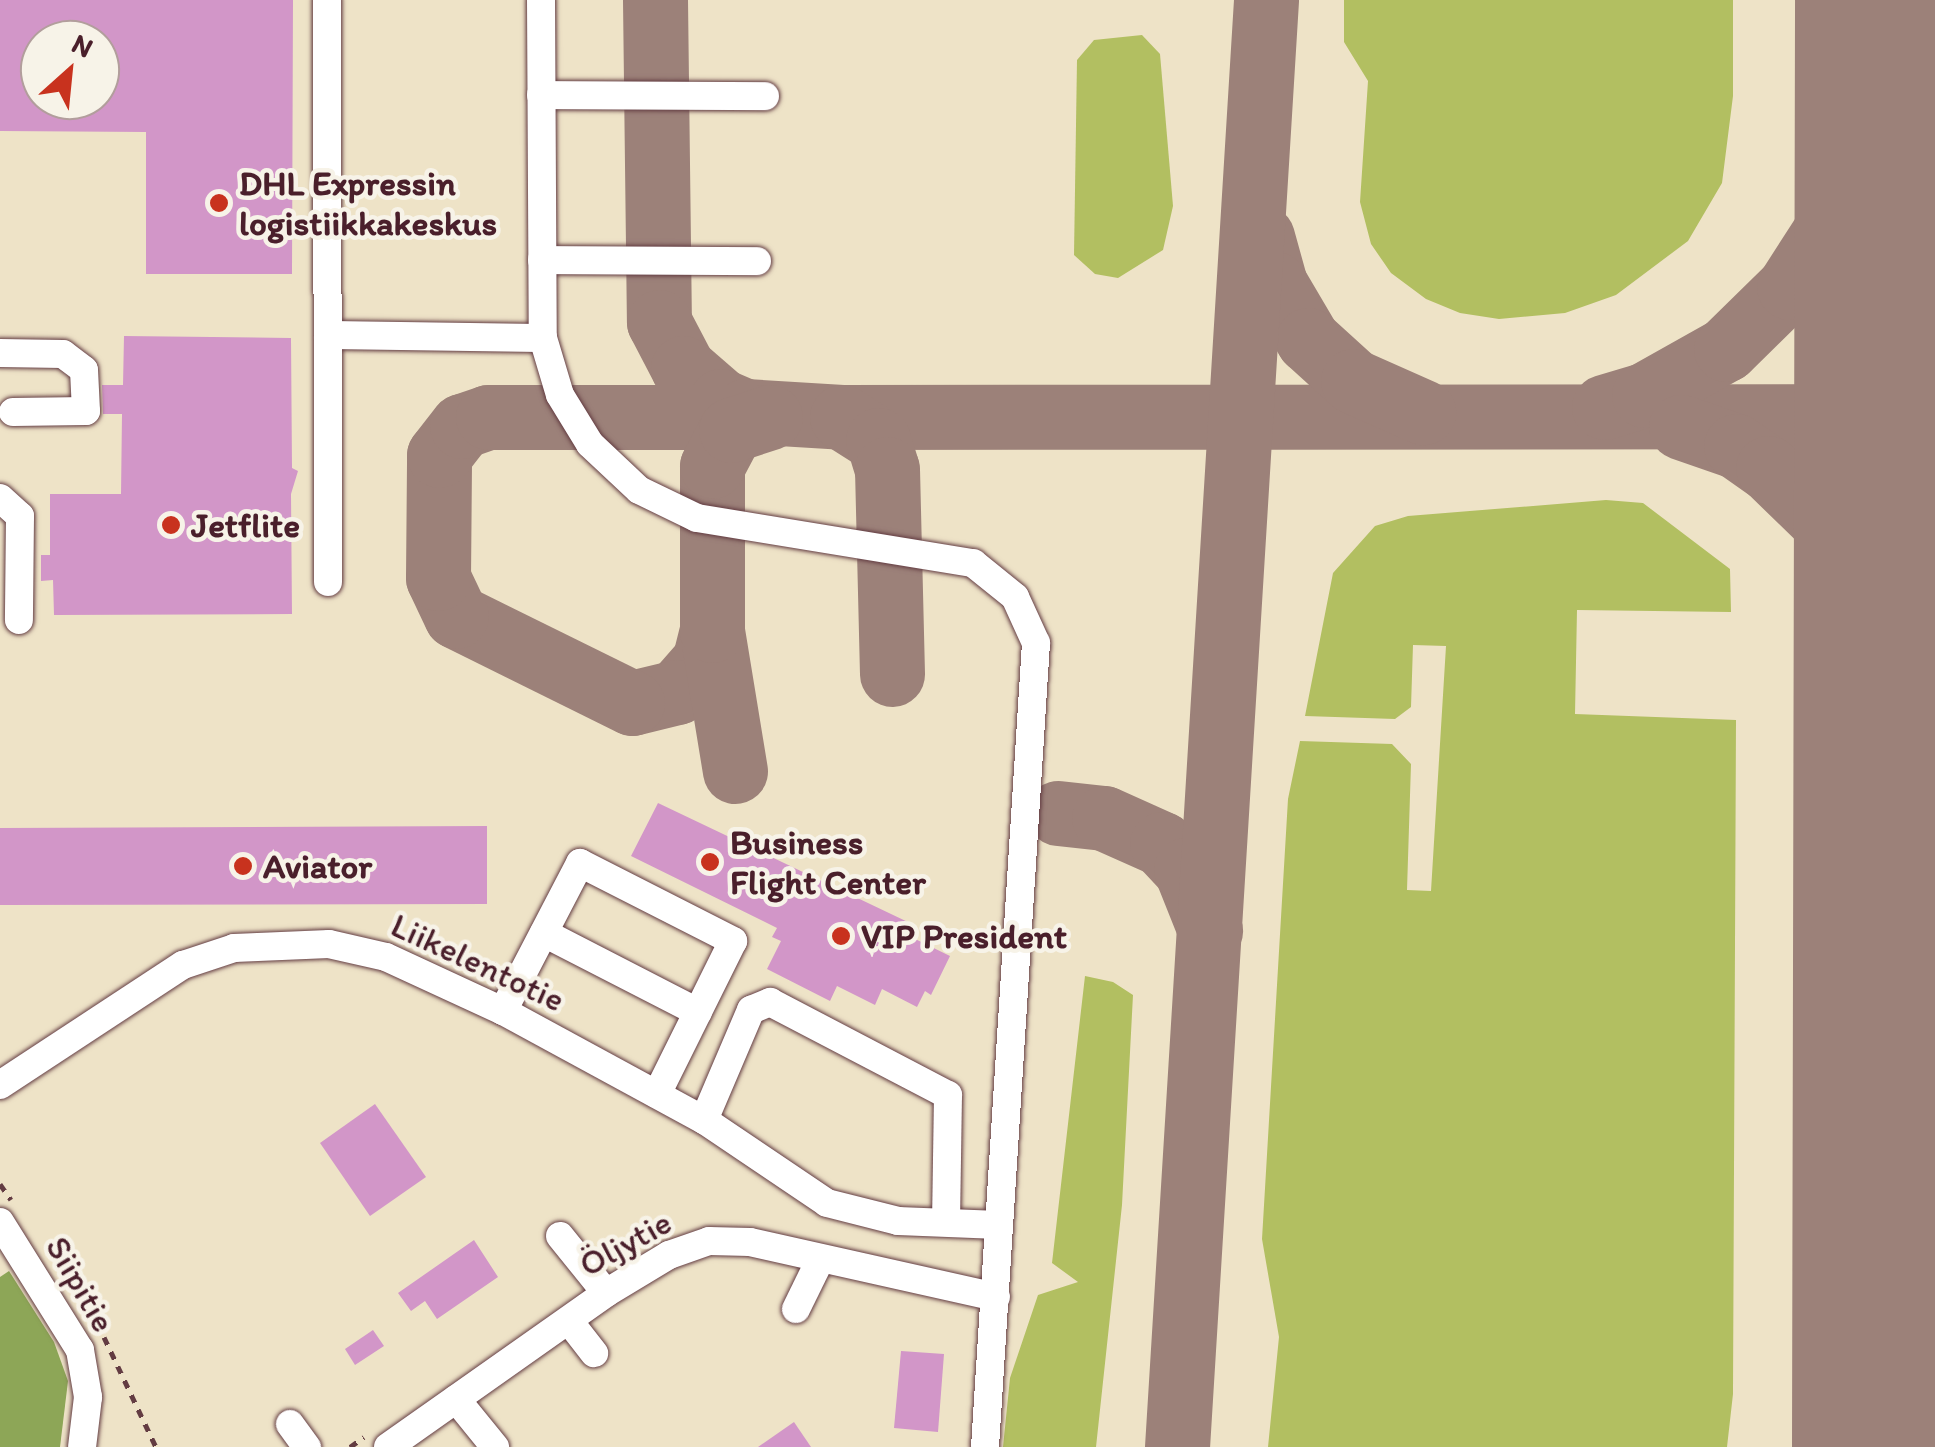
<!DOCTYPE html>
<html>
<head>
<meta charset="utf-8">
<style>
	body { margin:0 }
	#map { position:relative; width:1935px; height:1447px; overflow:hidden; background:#eee3c7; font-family:Itim,sans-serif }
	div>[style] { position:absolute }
	.green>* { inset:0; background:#b2bf61 }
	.forest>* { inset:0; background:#8da657 }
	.taxiway>* { height:65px; margin:-32.5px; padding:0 32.5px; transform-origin:32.5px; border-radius:32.5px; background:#9c8179 }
	.runway>* { height:165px; margin:-82.5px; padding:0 82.5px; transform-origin:82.5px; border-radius:82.5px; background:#9c8179 }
	.building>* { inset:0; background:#d296c8 }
	.path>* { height:5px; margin-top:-2.5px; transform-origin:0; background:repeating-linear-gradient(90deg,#633c42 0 8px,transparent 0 16px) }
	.roads { filter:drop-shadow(0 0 2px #633c42) drop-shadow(0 0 2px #633c42) }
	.minor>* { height:28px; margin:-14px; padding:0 14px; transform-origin:14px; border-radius:14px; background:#fff }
	.dots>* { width:28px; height:28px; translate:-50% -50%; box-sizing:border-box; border:5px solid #f7f3e8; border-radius:50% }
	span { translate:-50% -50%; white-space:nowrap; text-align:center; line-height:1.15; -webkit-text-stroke:9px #f7f3e8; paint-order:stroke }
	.poi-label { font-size:35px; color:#4a1f2b; font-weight:700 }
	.left { translate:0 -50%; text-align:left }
	.street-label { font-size:35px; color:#4a1f2b }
	.north { position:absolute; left:20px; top:20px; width:100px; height:100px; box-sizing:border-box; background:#f7f3e8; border:2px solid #b29e9c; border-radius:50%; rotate:27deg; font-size:28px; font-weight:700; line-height:40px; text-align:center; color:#4a1f2b }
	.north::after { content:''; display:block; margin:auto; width:35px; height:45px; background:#c8321e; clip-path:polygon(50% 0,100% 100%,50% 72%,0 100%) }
</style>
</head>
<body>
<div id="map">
	<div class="green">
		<i style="clip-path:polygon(1344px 0,1733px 0,1733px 96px,1722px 183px,1688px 241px,1616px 295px,1565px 313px,1499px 319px,1460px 313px,1426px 299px,1391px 273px,1371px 244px,1360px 202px,1368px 81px,1344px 42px)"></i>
		<i style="clip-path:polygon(1142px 35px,1160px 54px,1173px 206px,1163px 250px,1118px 278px,1095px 274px,1074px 255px,1077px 60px,1094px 40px)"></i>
		<i style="clip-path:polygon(1606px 500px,1643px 503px,1730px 569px,1731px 612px,1577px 610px,1575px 714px,1736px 720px,1733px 1394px,1727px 1447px,1268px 1447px,1279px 1337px,1262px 1239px,1288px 799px,1300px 741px,1392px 744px,1411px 764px,1407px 890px,1431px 891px,1446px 646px,1413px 645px,1411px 707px,1395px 719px,1305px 716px,1333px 573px,1375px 526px,1408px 516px)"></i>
		<i style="clip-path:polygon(1085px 976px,1113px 982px,1133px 995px,1122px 1205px,1096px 1447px,1003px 1447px,1010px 1378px,1038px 1295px,1078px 1282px,1052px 1263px)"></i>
	</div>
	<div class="forest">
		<i style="clip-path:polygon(9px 1271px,54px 1342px,68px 1381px,60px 1447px,0 1447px,0 1277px)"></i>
	</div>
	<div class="taxiway">
		<i style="left:655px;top:0;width:322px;rotate:89.3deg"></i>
		<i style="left:659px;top:322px;width:52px;rotate:62.4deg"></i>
		<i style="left:683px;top:368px;width:50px;rotate:41deg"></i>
		<i style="left:721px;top:401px;width:26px;rotate:23deg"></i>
		<i style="left:745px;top:411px;width:97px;rotate:3.5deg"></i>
		<i style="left:842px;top:417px;width:1093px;rotate:-0.05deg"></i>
		<i style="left:1880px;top:124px;width:77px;rotate:87.8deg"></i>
		<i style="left:1883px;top:201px;width:50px;rotate:73.7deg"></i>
		<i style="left:1897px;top:249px;width:75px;rotate:59.7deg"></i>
		<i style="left:1262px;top:237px;width:49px;rotate:74.5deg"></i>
		<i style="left:1275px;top:284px;width:65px;rotate:59.5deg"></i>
		<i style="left:1308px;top:340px;width:61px;rotate:42.3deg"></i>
		<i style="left:1353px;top:381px;width:77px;rotate:23.9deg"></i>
		<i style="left:1604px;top:407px;width:42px;rotate:-16.7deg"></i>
		<i style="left:1644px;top:395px;width:94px;rotate:-29.3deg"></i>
		<i style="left:1726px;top:349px;width:88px;rotate:-44.5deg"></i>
		<i style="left:1789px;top:287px;width:94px;rotate:-57.2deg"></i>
		<i style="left:1840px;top:208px;width:48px;rotate:-69.3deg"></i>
		<i style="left:1857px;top:163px;width:100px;rotate:-78.5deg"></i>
		<i style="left:842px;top:417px;width:43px;rotate:32.6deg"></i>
		<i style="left:878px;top:440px;width:30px;rotate:73deg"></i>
		<i style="left:887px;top:469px;width:205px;rotate:88.6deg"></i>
		<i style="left:1681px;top:427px;width:58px;rotate:19.1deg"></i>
		<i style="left:1736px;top:446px;width:39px;rotate:35deg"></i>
		<i style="left:1768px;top:468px;width:100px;rotate:44.2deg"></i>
		<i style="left:1840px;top:538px;width:79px;rotate:69.3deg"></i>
		<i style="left:1868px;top:612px;width:65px;rotate:82deg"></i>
		<i style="left:712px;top:630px;width:32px;rotate:104deg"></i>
		<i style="left:704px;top:661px;width:41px;rotate:131.1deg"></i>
		<i style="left:677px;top:692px;width:46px;rotate:166.3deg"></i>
		<i style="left:632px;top:703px;width:196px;rotate:-153.7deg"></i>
		<i style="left:456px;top:616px;width:42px;rotate:-115.3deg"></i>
		<i style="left:438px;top:578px;width:123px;rotate:-89.5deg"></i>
		<i style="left:439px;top:455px;width:37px;rotate:-52deg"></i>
		<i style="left:462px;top:426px;width:28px;rotate:-19deg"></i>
		<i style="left:488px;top:417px;width:268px"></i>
		<i style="left:1880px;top:657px;width:54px;rotate:-80.4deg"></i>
		<i style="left:1889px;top:604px;width:98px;rotate:-61.9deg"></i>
		<i style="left:735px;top:771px;width:143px;rotate:-99.3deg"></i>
		<i style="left:712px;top:630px;width:164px;rotate:-90deg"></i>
		<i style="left:712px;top:466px;width:41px;rotate:-62.2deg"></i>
		<i style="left:731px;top:430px;width:41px;rotate:-18.4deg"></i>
		<i style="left:1058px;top:813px;width:46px;rotate:6.2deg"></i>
		<i style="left:1104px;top:818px;width:64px;rotate:24.1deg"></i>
		<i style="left:1162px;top:844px;width:35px;rotate:47deg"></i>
		<i style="left:1186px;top:870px;width:65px;rotate:68.2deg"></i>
		<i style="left:1177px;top:1447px;width:1450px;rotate:-86.48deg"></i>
	</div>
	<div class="runway">
		<i style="left:1874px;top:1447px;width:1447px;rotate:-89.88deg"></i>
	</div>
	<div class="building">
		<i style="clip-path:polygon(evenodd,0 0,293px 0,292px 274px,146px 274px,146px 132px,0 131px,0 0,40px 40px,100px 40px,100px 100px,40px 100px,40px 40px)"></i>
		<i style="clip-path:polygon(124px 336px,291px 338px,292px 468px,298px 471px,291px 494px,292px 614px,54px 615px,53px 580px,41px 581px,41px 555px,50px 555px,50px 494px,121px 494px,122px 414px,103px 414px,102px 385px,123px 385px)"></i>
		<i style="clip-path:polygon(658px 803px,912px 924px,907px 935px,950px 956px,931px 995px,925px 991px,917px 1007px,882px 989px,875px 1005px,837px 986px,830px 1001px,767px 969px,781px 941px,772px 937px,777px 928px,631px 856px)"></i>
		<i style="clip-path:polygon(487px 826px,487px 904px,0 905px,0 828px)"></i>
		<i style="clip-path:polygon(375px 1104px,426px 1177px,370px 1216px,320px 1143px)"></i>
		<i style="clip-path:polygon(474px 1240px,498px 1277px,437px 1319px,425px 1301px,411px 1311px,398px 1293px)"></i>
		<i style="clip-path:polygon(373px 1330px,384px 1346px,355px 1365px,345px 1349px)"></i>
		<i style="clip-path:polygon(901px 1351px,944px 1354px,938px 1432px,894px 1428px)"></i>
		<i style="clip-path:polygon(794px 1422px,811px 1447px,758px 1447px)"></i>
	</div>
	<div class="path">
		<i style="left:472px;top:967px;width:28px;rotate:-6deg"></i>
		<i style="left:0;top:1184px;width:19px;rotate:55deg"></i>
		<i style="left:104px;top:1337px;width:122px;rotate:64.7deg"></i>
		<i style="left:350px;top:1447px;width:17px;rotate:-36deg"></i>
	</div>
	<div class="roads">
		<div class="minor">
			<i style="left:327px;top:0;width:582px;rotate:89.9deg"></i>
			<i style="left:541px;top:0;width:338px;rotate:89.7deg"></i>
			<i style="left:543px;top:338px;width:59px;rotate:73.4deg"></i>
			<i style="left:560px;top:395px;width:57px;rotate:58.5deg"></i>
			<i style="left:590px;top:444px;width:67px;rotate:43.2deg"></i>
			<i style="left:639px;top:490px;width:64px;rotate:25.8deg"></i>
			<i style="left:697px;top:518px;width:280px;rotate:9.3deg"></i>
			<i style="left:973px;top:563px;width:54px;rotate:39deg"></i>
			<i style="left:1015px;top:597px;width:51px;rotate:65.5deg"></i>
			<i style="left:1036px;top:643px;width:806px;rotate:93.63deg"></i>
			<i style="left:541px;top:95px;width:224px;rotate:0.3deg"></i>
			<i style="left:542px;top:260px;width:215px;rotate:0.3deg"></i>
			<i style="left:328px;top:335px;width:215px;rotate:0.8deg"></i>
			<i style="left:0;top:353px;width:63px;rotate:0.9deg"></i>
			<i style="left:63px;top:354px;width:26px;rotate:37deg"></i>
			<i style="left:84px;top:370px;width:41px;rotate:87.2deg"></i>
			<i style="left:86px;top:411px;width:73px;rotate:179.2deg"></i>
			<i style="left:0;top:498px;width:27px;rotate:42deg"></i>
			<i style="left:20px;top:516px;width:104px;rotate:90.6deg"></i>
			<i style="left:544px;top:933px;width:173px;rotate:27.2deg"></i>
			<i style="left:503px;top:1011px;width:167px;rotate:-62.5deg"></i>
			<i style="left:580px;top:863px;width:172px;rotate:27deg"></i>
			<i style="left:733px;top:941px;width:171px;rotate:116.4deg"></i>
			<i style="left:0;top:1085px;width:219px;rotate:-33.3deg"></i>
			<i style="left:183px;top:965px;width:54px;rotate:-18.4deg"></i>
			<i style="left:234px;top:948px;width:95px;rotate:-2.4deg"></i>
			<i style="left:329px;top:944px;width:58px;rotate:12.8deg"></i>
			<i style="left:386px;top:957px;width:129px;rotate:24.8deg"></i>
			<i style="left:503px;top:1011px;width:229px;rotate:28.5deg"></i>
			<i style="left:704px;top:1120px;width:148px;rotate:34deg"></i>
			<i style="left:827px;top:1203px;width:73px;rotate:14.2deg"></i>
			<i style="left:898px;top:1221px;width:101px;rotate:2.3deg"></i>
			<i style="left:704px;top:1120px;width:120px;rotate:-66.9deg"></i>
			<i style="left:751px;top:1010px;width:21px;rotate:-23deg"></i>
			<i style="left:770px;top:1002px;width:201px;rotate:27.6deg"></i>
			<i style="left:948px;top:1095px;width:127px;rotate:90.9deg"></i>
			<i style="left:0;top:1222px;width:151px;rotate:58deg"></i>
			<i style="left:80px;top:1350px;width:48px;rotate:80.3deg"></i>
			<i style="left:88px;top:1397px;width:50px;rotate:96.8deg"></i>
			<i style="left:560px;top:1236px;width:73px;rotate:51.1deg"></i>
			<i style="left:796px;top:1309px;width:52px;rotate:-63.9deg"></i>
			<i style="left:569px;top:1321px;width:41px;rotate:52deg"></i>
			<i style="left:456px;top:1399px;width:62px;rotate:50.9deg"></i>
			<i style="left:290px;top:1424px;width:29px;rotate:54deg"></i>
			<i style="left:388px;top:1447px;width:267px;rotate:-35.2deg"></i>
			<i style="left:606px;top:1293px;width:74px;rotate:-31.1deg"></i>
			<i style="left:669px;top:1255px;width:42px;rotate:-19.3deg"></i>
			<i style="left:709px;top:1241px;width:41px;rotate:1.4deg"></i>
			<i style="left:750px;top:1242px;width:252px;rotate:12.6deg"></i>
		</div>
	</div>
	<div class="dots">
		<i style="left:219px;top:203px;background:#c8321e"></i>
		<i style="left:171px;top:525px;background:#c8321e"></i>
		<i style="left:710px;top:862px;background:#c8321e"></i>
		<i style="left:243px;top:866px;background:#c8321e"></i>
		<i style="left:841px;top:936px;background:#c8321e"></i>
	</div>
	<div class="poi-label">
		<span class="left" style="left:239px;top:203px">DHL Expressin<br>logistiikkakeskus</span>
		<span class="left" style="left:191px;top:525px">Jetflite</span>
		<span class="left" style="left:730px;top:862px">Business<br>Flight Center</span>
		<span class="left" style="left:263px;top:866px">Aviator</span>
		<span class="left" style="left:861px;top:936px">VIP President</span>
	</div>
	<div class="street-label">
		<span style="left:478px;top:962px;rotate:25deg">Liikelentotie</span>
		<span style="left:625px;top:1243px;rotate:-29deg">Öljytie</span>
		<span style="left:81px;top:1284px;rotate:60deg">Siipitie</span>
	</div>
	<div class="north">N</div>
</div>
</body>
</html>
